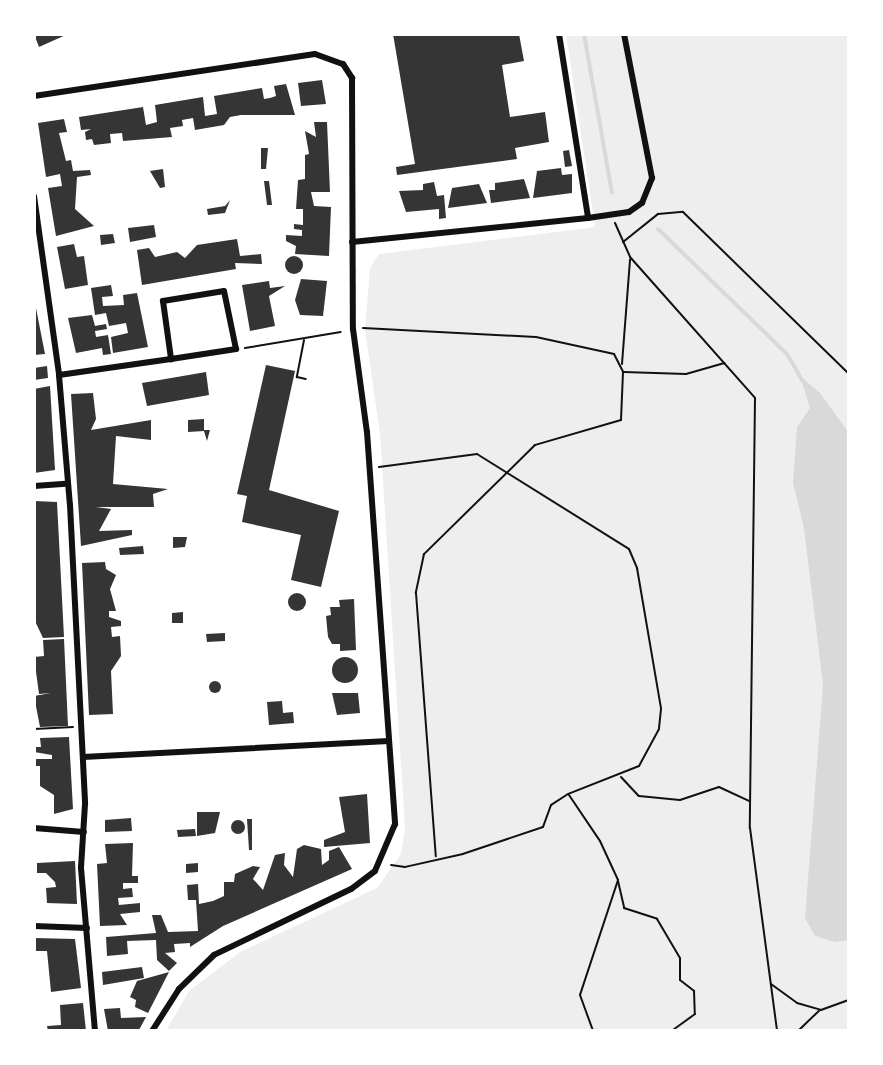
<!DOCTYPE html>
<html>
<head>
<meta charset="utf-8">
<style>
	body { margin:0 }
	#map { position:relative; width:883px; height:1065px; overflow:hidden; background:#fff; font-family:Mulish,sans-serif }
	div>[style] { position:absolute }
	.green>* { inset:0; background:#eee }
	.water>* { inset:0; background:#d9d9d9 }
	.stream>* { height:4px; margin:-2px; padding:0 2px; transform-origin:2px; border-radius:2px; background:#d9d9d9 }
	.building>* { inset:0; background:#353535 }
	.round { border-radius:50% }
	.path>* { height:2px; margin:-1px; padding:0 1px; transform-origin:1px; border-radius:1px; background:#111 }
	.minor>* { height:6px; margin:-3px; padding:0 3px; transform-origin:3px; border-radius:3px; background:#111 }
	span { translate:-50% -50%; white-space:nowrap; text-align:center; line-height:1.15; -webkit-text-stroke:8px #fff; paint-order:stroke }
	.frame { position:absolute; inset:0; border:36px solid #fff; pointer-events:none }
</style>
</head>
<body>
<div id="map">
	<div class="green">
		<i style="clip-path:polygon(566px 34px,849px 34px,849px 1031px,166px 1031px,189px 991px,240px 952px,377px 888px,401px 854px,405px 828px,380px 434px,365px 330px,370px 268px,379px 254px,595px 227px)"></i>
	</div>
	<div class="water">
		<i style="clip-path:polygon(800px 376px,820px 393px,849px 433px,849px 940px,835px 942px,815px 936px,805px 918px,823px 685px,804px 528px,793px 483px,797px 427px,810px 408px)"></i>
	</div>
	<div class="stream">
		<i style="left:584px;top:34px;width:161px;rotate:80deg"></i>
		<i style="left:658px;top:229px;width:180px;rotate:44.1deg"></i>
		<i style="left:787px;top:354px;width:30px;rotate:60deg"></i>
	</div>
	<div class="building">
		<i style="clip-path:polygon(34px 34px,68px 34px,39px 47px)"></i>
		<i style="clip-path:polygon(393px 34px,519px 34px,524px 61px,502px 65px,510px 117px,545px 112px,549px 142px,515px 148px,517px 159px,397px 175px,396px 167px,415px 164px)"></i>
		<i style="clip-path:polygon(322px 80px,326px 104px,301px 106px,298px 83px)"></i>
		<i style="clip-path:polygon(286px 84px,295px 115px,241px 115px,230px 117px,224px 125px,195px 130px,193px 118px,182px 120px,183px 126px,170px 128px,172px 137px,123px 141px,122px 133px,110px 134px,111px 143px,94px 145px,92px 139px,86px 140px,85px 132px,91px 129px,81px 130px,79px 117px,143px 107px,146px 125px,157px 122px,155px 105px,203px 97px,205px 116px,217px 114px,214px 96px,262px 88px,264px 99px,270px 98px,276px 96px,274px 86px)"></i>
		<i style="clip-path:polygon(64px 119px,67px 132px,59px 133px,66px 161px,71px 160px,73px 171px,90px 170px,91px 175px,77px 177px,75px 209px,94px 226px,56px 236px,48px 188px,62px 186px,60px 174px,46px 177px,38px 123px)"></i>
		<i style="clip-path:polygon(314px 122px,327px 122px,330px 192px,311px 192px,314px 206px,331px 207px,329px 256px,295px 254px,296px 246px,286px 241px,286px 235px,302px 236px,302px 230px,294px 229px,294px 224px,303px 225px,303px 209px,296px 209px,298px 180px,305px 179px,305px 155px,309px 154px,305px 131px,316px 137px)"></i>
		<i style="clip-path:polygon(261px 148px,268px 148px,266px 169px,261px 169px)"></i>
		<i style="clip-path:polygon(569px 150px,572px 166px,565px 167px,563px 151px)"></i>
		<i style="clip-path:polygon(561px 168px,562px 175px,572px 174px,572px 193px,533px 198px,537px 171px)"></i>
		<i style="clip-path:polygon(163px 169px,165px 187px,160px 188px,150px 171px)"></i>
		<i style="clip-path:polygon(524px 179px,530px 198px,491px 203px,489px 190px,495px 190px,495px 183px)"></i>
		<i style="clip-path:polygon(264px 181px,269px 181px,272px 205px,267px 205px)"></i>
		<i style="clip-path:polygon(434px 182px,437px 196px,444px 195px,446px 218px,439px 219px,439px 209px,406px 212px,399px 191px,423px 190px,423px 184px)"></i>
		<i style="clip-path:polygon(479px 184px,487px 203px,448px 208px,452px 188px)"></i>
		<i style="clip-path:polygon(230px 200px,225px 213px,208px 215px,207px 209px,225px 206px)"></i>
		<i style="clip-path:polygon(154px 225px,156px 237px,130px 242px,128px 228px)"></i>
		<i style="clip-path:polygon(113px 234px,115px 243px,101px 245px,100px 235px)"></i>
		<i style="clip-path:polygon(237px 239px,240px 256px,261px 254px,262px 264px,235px 263px,236px 269px,142px 285px,137px 250px,149px 248px,155px 257px,177px 252px,185px 258px,197px 245px)"></i>
		<i style="clip-path:polygon(74px 244px,77px 257px,84px 256px,88px 285px,65px 289px,57px 247px)"></i>
		<i class="round" style="left:285px;top:256px;width:18px;height:18px"></i>
		<i style="clip-path:polygon(301px 279px,327px 281px,323px 316px,300px 315px,295px 300px)"></i>
		<i style="clip-path:polygon(269px 281px,270px 288px,285px 286px,269px 296px,275px 326px,250px 331px,242px 285px)"></i>
		<i style="clip-path:polygon(111px 285px,113px 296px,102px 297px,103px 306px,124px 305px,123px 295px,137px 293px,148px 347px,113px 353px,111px 337px,128px 333px,126px 323px,109px 326px,106px 313px,95px 315px,91px 288px)"></i>
		<i style="clip-path:polygon(34px 298px,45px 354px,34px 355px)"></i>
		<i style="clip-path:polygon(92px 315px,95px 326px,106px 324px,107px 329px,95px 331px,96px 337px,108px 335px,111px 354px,103px 355px,102px 348px,76px 353px,68px 318px)"></i>
		<i style="clip-path:polygon(266px 365px,295px 371px,269px 490px,339px 511px,321px 587px,291px 580px,301px 535px,242px 522px,247px 496px,237px 494px)"></i>
		<i style="clip-path:polygon(47px 366px,48px 378px,34px 380px,34px 368px)"></i>
		<i style="clip-path:polygon(206px 372px,209px 395px,147px 406px,142px 383px)"></i>
		<i style="clip-path:polygon(50px 386px,55px 470px,34px 473px,34px 389px)"></i>
		<i style="clip-path:polygon(93px 393px,96px 419px,91px 430px,151px 420px,151px 440px,116px 436px,113px 484px,168px 489px,153px 494px,154px 507px,96px 507px,111px 509px,99px 531px,132px 530px,132px 535px,81px 546px,71px 394px)"></i>
		<i style="clip-path:polygon(204px 419px,204px 430px,210px 430px,207px 441px,204px 431px,188px 432px,188px 420px)"></i>
		<i style="clip-path:polygon(34px 501px,57px 502px,64px 637px,43px 638px,34px 619px)"></i>
		<i style="clip-path:polygon(173px 537px,187px 537px,185px 547px,173px 548px)"></i>
		<i style="clip-path:polygon(143px 546px,144px 554px,120px 555px,119px 548px)"></i>
		<i style="clip-path:polygon(105px 562px,106px 569px,116px 575px,110px 589px,116px 611px,109px 611px,109px 617px,121px 621px,121px 626px,111px 627px,112px 637px,120px 636px,121px 656px,111px 671px,113px 714px,89px 715px,82px 563px)"></i>
		<i class="round" style="left:288px;top:593px;width:18px;height:18px"></i>
		<i style="clip-path:polygon(354px 599px,356px 650px,340px 651px,340px 644px,332px 644px,328px 637px,326px 616px,331px 615px,330px 607px,340px 607px,339px 600px)"></i>
		<i style="clip-path:polygon(183px 612px,183px 623px,172px 623px,172px 613px)"></i>
		<i style="clip-path:polygon(225px 633px,225px 641px,207px 642px,206px 634px)"></i>
		<i style="clip-path:polygon(64px 639px,68px 726px,40px 727px,34px 696px,51px 693px,39px 694px,34px 657px,44px 656px,43px 640px)"></i>
		<i class="round" style="left:332px;top:657px;width:26px;height:26px"></i>
		<i class="round" style="left:209px;top:681px;width:12px;height:12px"></i>
		<i style="clip-path:polygon(332px 693px,358px 693px,360px 713px,337px 715px)"></i>
		<i style="clip-path:polygon(282px 701px,283px 713px,293px 712px,294px 723px,269px 725px,267px 702px)"></i>
		<i style="clip-path:polygon(69px 737px,73px 809px,54px 814px,54px 795px,40px 786px,40px 766px,34px 766px,34px 759px,52px 759px,52px 755px,34px 752px,34px 747px,41px 747px,40px 738px)"></i>
		<i style="clip-path:polygon(367px 794px,370px 843px,324px 847px,324px 840px,345px 832px,339px 797px)"></i>
		<i style="clip-path:polygon(197px 812px,220px 812px,215px 833px,197px 836px)"></i>
		<i style="clip-path:polygon(131px 818px,132px 831px,105px 832px,105px 820px)"></i>
		<i style="clip-path:polygon(247px 819px,252px 819px,252px 850px,249px 850px)"></i>
		<i class="round" style="left:231px;top:820px;width:14px;height:14px"></i>
		<i style="clip-path:polygon(195px 829px,196px 836px,178px 837px,177px 830px)"></i>
		<i style="clip-path:polygon(133px 843px,132px 876px,138px 876px,138px 883px,123px 883px,123px 889px,132px 888px,133px 897px,118px 898px,119px 905px,140px 903px,140px 912px,120px 914px,127px 925px,100px 926px,97px 864px,107px 863px,105px 844px)"></i>
		<i style="clip-path:polygon(304px 845px,321px 849px,322px 865px,329px 860px,329px 851px,339px 847px,352px 869px,223px 926px,190px 947px,190px 943px,174px 944px,175px 952px,165px 953px,177px 963px,169px 971px,157px 960px,156px 940px,127px 941px,128px 954px,107px 956px,106px 937px,156px 933px,152px 915px,161px 915px,168px 932px,198px 931px,196px 900px,188px 900px,187px 885px,198px 884px,199px 904px,213px 901px,224px 896px,224px 882px,234px 882px,235px 874px,253px 866px,260px 867px,253px 879px,263px 890px,275px 855px,285px 853px,284px 865px,293px 877px,297px 849px)"></i>
		<i style="clip-path:polygon(75px 861px,77px 904px,47px 903px,46px 888px,56px 887px,55px 882px,46px 873px,37px 873px,37px 863px)"></i>
		<i style="clip-path:polygon(198px 863px,198px 872px,186px 873px,186px 864px)"></i>
		<i style="clip-path:polygon(34px 938px,75px 939px,81px 988px,51px 992px,47px 951px,34px 951px)"></i>
		<i style="clip-path:polygon(142px 967px,144px 978px,103px 985px,102px 972px)"></i>
		<i style="clip-path:polygon(169px 972px,148px 1013px,135px 1007px,136px 1000px,130px 997px,137px 981px)"></i>
		<i style="clip-path:polygon(83px 1003px,86px 1031px,48px 1031px,47px 1026px,61px 1025px,60px 1005px)"></i>
		<i style="clip-path:polygon(120px 1008px,121px 1018px,146px 1017px,139px 1030px,108px 1031px,104px 1009px)"></i>
	</div>
	<div class="path">
		<i style="left:615px;top:223px;width:37px;rotate:66deg"></i>
		<i style="left:630px;top:257px;width:188px;rotate:48.4deg"></i>
		<i style="left:755px;top:398px;width:430px;rotate:90.7deg"></i>
		<i style="left:750px;top:828px;width:205px;rotate:82.4deg"></i>
		<i style="left:623px;top:242px;width:45px;rotate:-38.7deg"></i>
		<i style="left:658px;top:214px;width:25px;rotate:-5deg"></i>
		<i style="left:683px;top:212px;width:232px;rotate:44.3deg"></i>
		<i style="left:363px;top:328px;width:173px;rotate:3deg"></i>
		<i style="left:536px;top:337px;width:80px;rotate:12.3deg"></i>
		<i style="left:614px;top:354px;width:20px;rotate:63deg"></i>
		<i style="left:623px;top:372px;width:48px;rotate:92.4deg"></i>
		<i style="left:621px;top:420px;width:90px;rotate:163.8deg"></i>
		<i style="left:535px;top:445px;width:156px;rotate:135.5deg"></i>
		<i style="left:424px;top:554px;width:40px;rotate:102deg"></i>
		<i style="left:416px;top:593px;width:264px;rotate:85.7deg"></i>
		<i style="left:304px;top:340px;width:38px;rotate:101deg"></i>
		<i style="left:297px;top:377px;width:9px;rotate:13deg"></i>
		<i style="left:245px;top:348px;width:97px;rotate:-9.5deg"></i>
		<i style="left:622px;top:364px;width:105px;rotate:-85.6deg"></i>
		<i style="left:624px;top:372px;width:62px;rotate:1.8deg"></i>
		<i style="left:686px;top:374px;width:40px;rotate:-16deg"></i>
		<i style="left:379px;top:467px;width:99px;rotate:-7.6deg"></i>
		<i style="left:477px;top:454px;width:179px;rotate:32deg"></i>
		<i style="left:629px;top:549px;width:21px;rotate:67deg"></i>
		<i style="left:637px;top:568px;width:143px;rotate:80.3deg"></i>
		<i style="left:661px;top:709px;width:20px;rotate:96deg"></i>
		<i style="left:659px;top:729px;width:42px;rotate:118.4deg"></i>
		<i style="left:639px;top:766px;width:76px;rotate:158.5deg"></i>
		<i style="left:568px;top:794px;width:20px;rotate:147deg"></i>
		<i style="left:551px;top:805px;width:23px;rotate:110deg"></i>
		<i style="left:543px;top:827px;width:84px;rotate:161.4deg"></i>
		<i style="left:463px;top:854px;width:59px;rotate:167.4deg"></i>
		<i style="left:405px;top:867px;width:14px;rotate:-172deg"></i>
		<i style="left:34px;top:729px;width:39px;rotate:-3deg"></i>
		<i style="left:621px;top:777px;width:26px;rotate:47deg"></i>
		<i style="left:639px;top:796px;width:41px;rotate:5.6deg"></i>
		<i style="left:680px;top:800px;width:41px;rotate:-18.4deg"></i>
		<i style="left:719px;top:787px;width:33px;rotate:25deg"></i>
		<i style="left:569px;top:795px;width:55px;rotate:56deg"></i>
		<i style="left:600px;top:841px;width:43px;rotate:65.2deg"></i>
		<i style="left:618px;top:880px;width:121px;rotate:108.3deg"></i>
		<i style="left:580px;top:995px;width:38px;rotate:70deg"></i>
		<i style="left:618px;top:881px;width:28px;rotate:77deg"></i>
		<i style="left:624px;top:908px;width:35px;rotate:18deg"></i>
		<i style="left:657px;top:919px;width:45px;rotate:59.5deg"></i>
		<i style="left:680px;top:958px;width:22px;rotate:90deg"></i>
		<i style="left:680px;top:980px;width:18px;rotate:38deg"></i>
		<i style="left:694px;top:991px;width:23px;rotate:88deg"></i>
		<i style="left:695px;top:1014px;width:29px;rotate:144deg"></i>
		<i style="left:771px;top:984px;width:32px;rotate:36deg"></i>
		<i style="left:797px;top:1003px;width:25px;rotate:16deg"></i>
		<i style="left:821px;top:1010px;width:30px;rotate:-20deg"></i>
		<i style="left:798px;top:1031px;width:30px;rotate:-44deg"></i>
	</div>
	<div class="minor">
		<i style="left:559px;top:34px;width:186px;rotate:81deg"></i>
		<i style="left:34px;top:96px;width:284px;rotate:-8.5deg"></i>
		<i style="left:315px;top:54px;width:30px;rotate:20deg"></i>
		<i style="left:343px;top:64px;width:17px;rotate:57deg"></i>
		<i style="left:352px;top:78px;width:251px;rotate:89.8deg"></i>
		<i style="left:353px;top:329px;width:104px;rotate:82.3deg"></i>
		<i style="left:367px;top:432px;width:393px;rotate:85.9deg"></i>
		<i style="left:395px;top:824px;width:51px;rotate:113.1deg"></i>
		<i style="left:375px;top:871px;width:30px;rotate:143deg"></i>
		<i style="left:351px;top:889px;width:152px;rotate:154.3deg"></i>
		<i style="left:214px;top:955px;width:49px;rotate:135.8deg"></i>
		<i style="left:179px;top:989px;width:50px;rotate:122.7deg"></i>
		<i style="left:34px;top:196px;width:181px;rotate:82deg"></i>
		<i style="left:59px;top:375px;width:130px;rotate:85.2deg"></i>
		<i style="left:70px;top:505px;width:299px;rotate:87.1deg"></i>
		<i style="left:85px;top:804px;width:64px;rotate:93.6deg"></i>
		<i style="left:81px;top:868px;width:164px;rotate:85.1deg"></i>
		<i style="left:352px;top:242px;width:237px;rotate:-5.8deg"></i>
		<i style="left:588px;top:218px;width:41px;rotate:-8.3deg"></i>
		<i style="left:629px;top:212px;width:16px;rotate:-35deg"></i>
		<i style="left:642px;top:203px;width:27px;rotate:-68deg"></i>
		<i style="left:652px;top:178px;width:147px;rotate:-101deg"></i>
		<i style="left:59px;top:375px;width:113px;rotate:-8.1deg"></i>
		<i style="left:171px;top:359px;width:66px;rotate:-8.7deg"></i>
		<i style="left:236px;top:349px;width:59px;rotate:-101.7deg"></i>
		<i style="left:224px;top:291px;width:62px;rotate:170.7deg"></i>
		<i style="left:163px;top:301px;width:59px;rotate:82.1deg"></i>
		<i style="left:34px;top:486px;width:32px;rotate:-4deg"></i>
		<i style="left:83px;top:757px;width:306px;rotate:-3deg"></i>
		<i style="left:34px;top:828px;width:50px;rotate:4.6deg"></i>
		<i style="left:34px;top:926px;width:53px;rotate:2.2deg"></i>
	</div>
	<div class="frame"></div>
</div>
</body>
</html>
